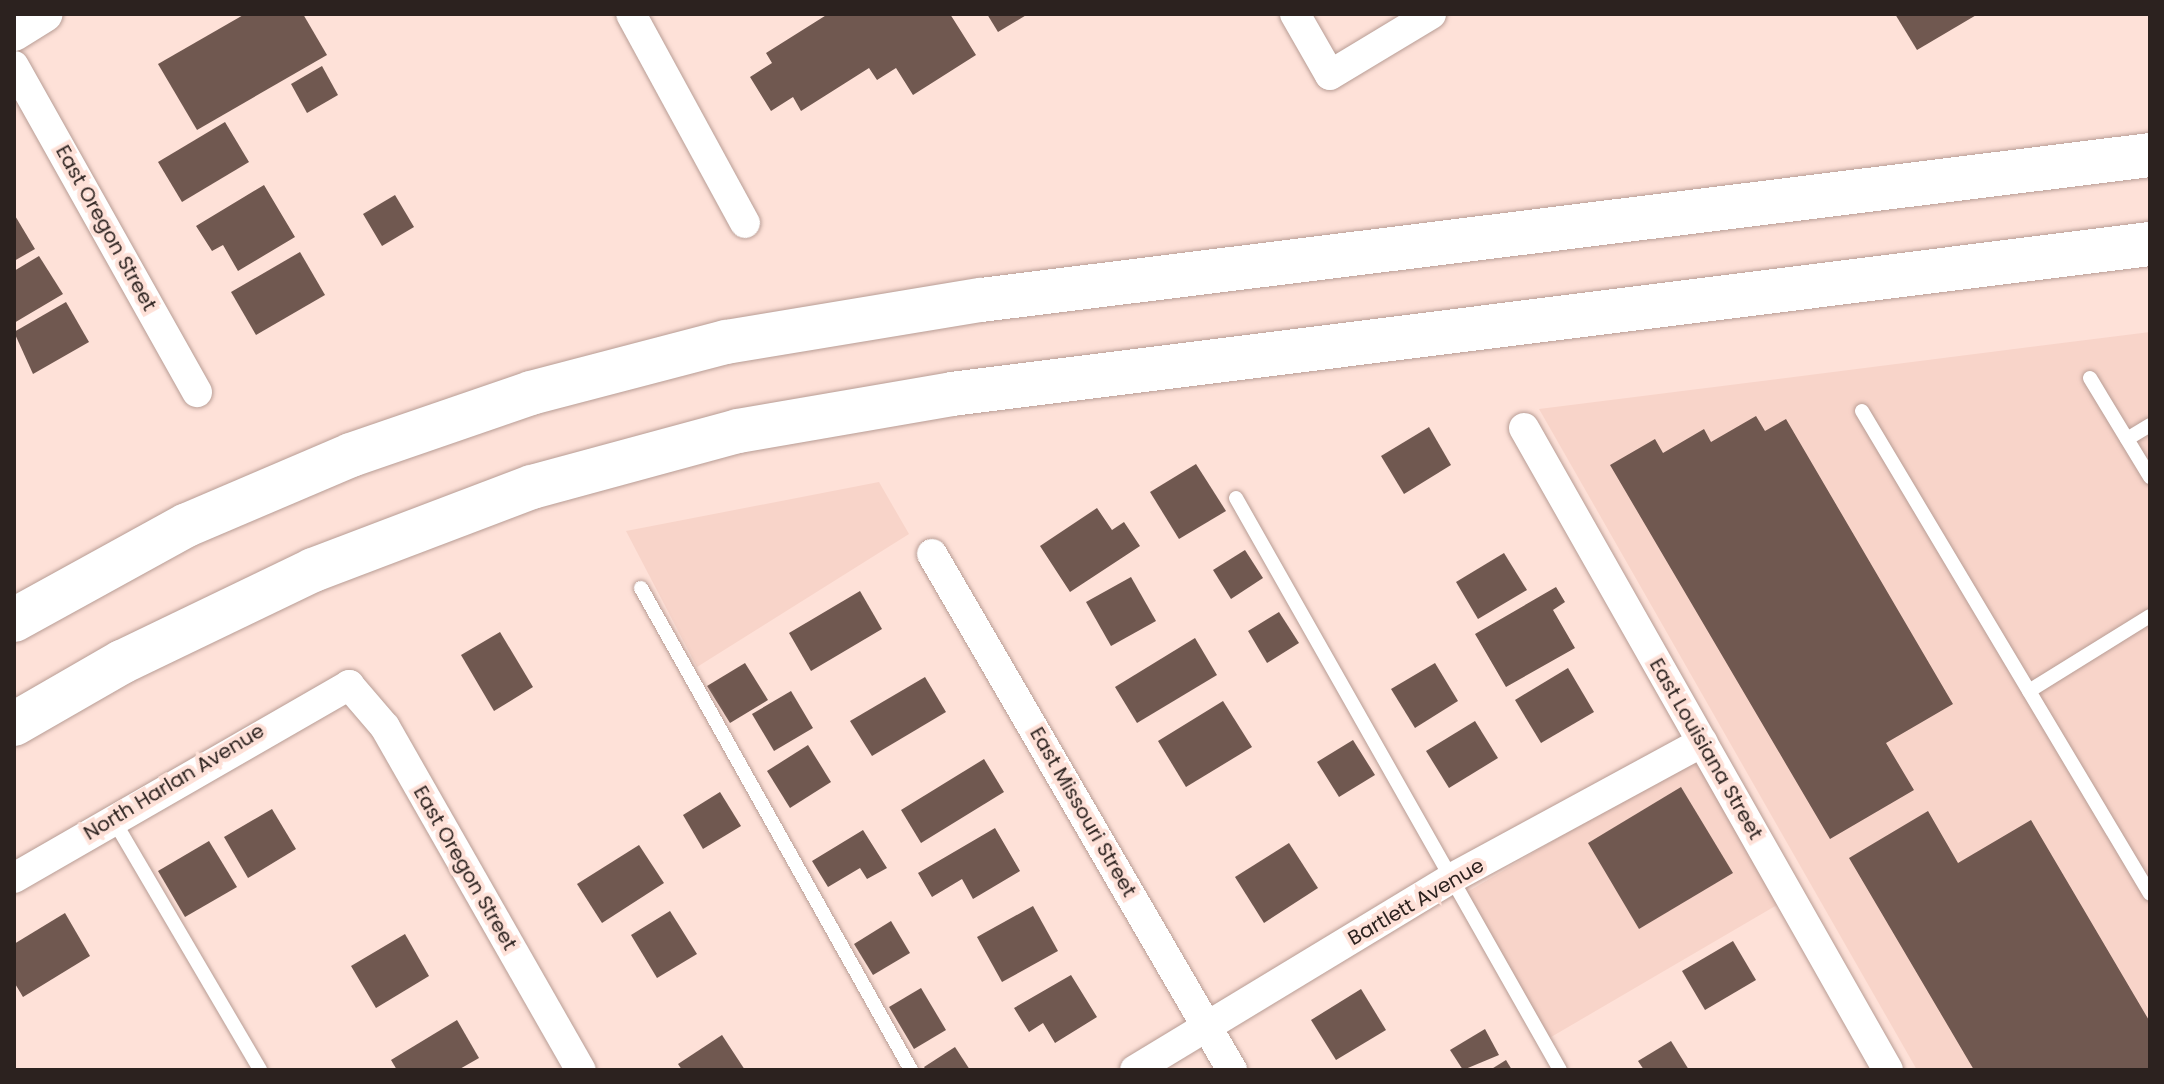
<!DOCTYPE html>
<html>
<head>
<meta charset="utf-8">
<style>
	body { margin:0 }
	#map { position:relative; width:2164px; height:1084px; overflow:hidden; background:#fee1d8; font-family:Poppins,sans-serif }
	div>[style] { position:absolute }
	.built>* { inset:0; background:#f8d4c9 }
	.building>* { inset:0; background:#705850 }
	.roads { filter:drop-shadow(0 0 2px #b89d95) drop-shadow(0 0 2px #b89d95) }
	.service>* { height:14px; margin:-7px; padding:0 7px; transform-origin:7px; border-radius:7px; background:#fff }
	.minor>* { height:30px; margin:-15px; padding:0 15px; transform-origin:15px; border-radius:15px; background:#fff }
	.tertiary>* { height:36px; margin:-18px; padding:0 18px; transform-origin:18px; border-radius:18px; background:#fff }
	.trunk>* { height:44px; margin:-22px; padding:0 22px; transform-origin:22px; border-radius:22px; background:#fff }
	span { translate:-50% -50%; white-space:nowrap; text-align:center; line-height:1.15; -webkit-text-stroke:8px #fee1d8; paint-order:stroke }
	.street-label { font-size:20px; color:#2c221f }
	.frame { position:absolute; inset:0; border:16px solid #2c221f; pointer-events:none }
</style>
</head>
<body>
<div id="map">
	<div class="built">
		<i style="clip-path:polygon(2150px 332px,2150px 1070px,1917px 1070px,1539px 409px)"></i>
		<i style="clip-path:polygon(879px 482px,909px 534px,697px 667px,626px 531px)"></i>
		<i style="clip-path:polygon(1698px 755px,1782px 902px,1546px 1040px,1464px 894px)"></i>
	</div>
	<div class="building">
		<i style="clip-path:polygon(245px 14px,303px 14px,327px 55px,197px 130px,158px 64px)"></i>
		<i style="clip-path:polygon(828px 14px,950px 14px,976px 55px,913px 95px,896px 68px,877px 80px,869px 68px,801px 111px,793px 97px,771px 111px,750px 77px,772px 63px,766px 53px)"></i>
		<i style="clip-path:polygon(987px 14px,1028px 14px,998px 32px)"></i>
		<i style="clip-path:polygon(1895px 14px,1978px 14px,1917px 50px)"></i>
		<i style="clip-path:polygon(322px 66px,338px 95px,307px 113px,291px 84px)"></i>
		<i style="clip-path:polygon(225px 122px,249px 162px,182px 202px,158px 162px)"></i>
		<i style="clip-path:polygon(264px 185px,295px 237px,238px 271px,223px 245px,212px 251px,196px 226px)"></i>
		<i style="clip-path:polygon(395px 195px,414px 227px,382px 246px,363px 214px)"></i>
		<i style="clip-path:polygon(14px 214px,35px 249px,14px 261px)"></i>
		<i style="clip-path:polygon(300px 252px,325px 295px,256px 335px,231px 292px)"></i>
		<i style="clip-path:polygon(39px 256px,63px 294px,14px 323px,14px 271px)"></i>
		<i style="clip-path:polygon(66px 302px,89px 342px,33px 374px,14px 332px)"></i>
		<i style="clip-path:polygon(1756px 416px,1765px 431px,1786px 419px,1953px 704px,1886px 743px,1914px 790px,1830px 839px,1610px 465px,1655px 439px,1663px 453px,1704px 429px,1711px 442px)"></i>
		<i style="clip-path:polygon(1429px 427px,1451px 465px,1404px 494px,1381px 456px)"></i>
		<i style="clip-path:polygon(1196px 464px,1226px 511px,1179px 539px,1150px 492px)"></i>
		<i style="clip-path:polygon(1097px 508px,1112px 530px,1124px 522px,1140px 546px,1070px 592px,1040px 546px)"></i>
		<i style="clip-path:polygon(1245px 550px,1263px 578px,1231px 599px,1213px 570px)"></i>
		<i style="clip-path:polygon(1504px 553px,1527px 590px,1478px 619px,1456px 582px)"></i>
		<i style="clip-path:polygon(1131px 577px,1156px 621px,1111px 646px,1086px 602px)"></i>
		<i style="clip-path:polygon(1556px 587px,1565px 602px,1553px 610px,1575px 648px,1506px 687px,1475px 634px)"></i>
		<i style="clip-path:polygon(860px 591px,882px 629px,811px 671px,789px 633px)"></i>
		<i style="clip-path:polygon(1279px 612px,1299px 643px,1267px 663px,1248px 631px)"></i>
		<i style="clip-path:polygon(500px 632px,533px 687px,494px 711px,461px 655px)"></i>
		<i style="clip-path:polygon(1195px 638px,1217px 675px,1137px 723px,1115px 687px)"></i>
		<i style="clip-path:polygon(745px 663px,768px 700px,730px 723px,707px 686px)"></i>
		<i style="clip-path:polygon(1435px 663px,1458px 701px,1415px 728px,1391px 689px)"></i>
		<i style="clip-path:polygon(1568px 668px,1594px 712px,1541px 743px,1515px 700px)"></i>
		<i style="clip-path:polygon(925px 677px,946px 712px,872px 756px,850px 721px)"></i>
		<i style="clip-path:polygon(791px 691px,813px 728px,774px 751px,752px 714px)"></i>
		<i style="clip-path:polygon(1223px 701px,1252px 747px,1186px 787px,1158px 741px)"></i>
		<i style="clip-path:polygon(1475px 721px,1498px 758px,1449px 788px,1426px 751px)"></i>
		<i style="clip-path:polygon(1353px 740px,1375px 775px,1339px 797px,1317px 762px)"></i>
		<i style="clip-path:polygon(808px 745px,831px 782px,790px 808px,767px 771px)"></i>
		<i style="clip-path:polygon(984px 759px,1004px 792px,921px 843px,901px 810px)"></i>
		<i style="clip-path:polygon(1681px 787px,1733px 873px,1639px 929px,1588px 843px)"></i>
		<i style="clip-path:polygon(720px 792px,741px 826px,703px 849px,683px 815px)"></i>
		<i style="clip-path:polygon(272px 809px,296px 849px,248px 878px,224px 837px)"></i>
		<i style="clip-path:polygon(1928px 811px,1958px 863px,2031px 820px,2150px 1022px,2150px 1070px,1974px 1070px,1849px 858px)"></i>
		<i style="clip-path:polygon(995px 828px,1020px 871px,973px 899px,962px 879px,932px 897px,918px 873px)"></i>
		<i style="clip-path:polygon(863px 830px,887px 868px,867px 879px,860px 868px,828px 887px,812px 861px)"></i>
		<i style="clip-path:polygon(209px 841px,237px 887px,185px 917px,158px 871px)"></i>
		<i style="clip-path:polygon(1289px 843px,1318px 888px,1264px 923px,1235px 877px)"></i>
		<i style="clip-path:polygon(639px 845px,664px 883px,602px 923px,577px 884px)"></i>
		<i style="clip-path:polygon(1033px 906px,1058px 951px,1002px 982px,977px 937px)"></i>
		<i style="clip-path:polygon(670px 911px,697px 954px,657px 978px,631px 935px)"></i>
		<i style="clip-path:polygon(65px 913px,90px 956px,23px 997px,14px 982px,14px 944px)"></i>
		<i style="clip-path:polygon(891px 921px,910px 953px,873px 975px,854px 944px)"></i>
		<i style="clip-path:polygon(405px 934px,429px 976px,376px 1008px,351px 966px)"></i>
		<i style="clip-path:polygon(1733px 941px,1756px 980px,1705px 1010px,1682px 971px)"></i>
		<i style="clip-path:polygon(1071px 975px,1097px 1017px,1055px 1043px,1043px 1023px,1029px 1032px,1014px 1008px)"></i>
		<i style="clip-path:polygon(921px 988px,946px 1030px,914px 1049px,889px 1007px)"></i>
		<i style="clip-path:polygon(1361px 989px,1386px 1030px,1336px 1060px,1311px 1020px)"></i>
		<i style="clip-path:polygon(457px 1020px,479px 1058px,458px 1070px,397px 1070px,391px 1060px)"></i>
		<i style="clip-path:polygon(1485px 1029px,1499px 1055px,1463px 1070px,1450px 1050px)"></i>
		<i style="clip-path:polygon(722px 1035px,745px 1070px,682px 1070px,678px 1064px)"></i>
		<i style="clip-path:polygon(1671px 1041px,1689px 1070px,1644px 1070px,1638px 1061px)"></i>
		<i style="clip-path:polygon(955px 1047px,970px 1070px,926px 1070px,924px 1067px)"></i>
		<i style="clip-path:polygon(1506px 1060px,1512px 1070px,1490px 1070px)"></i>
	</div>
	<div class="roads">
		<div class="service">
			<i style="left:2090px;top:378px;width:116px;rotate:58.8deg"></i>
			<i style="left:1862px;top:411px;width:562px;rotate:59.19deg"></i>
			<i style="left:2127px;top:439px;width:27px;rotate:-31deg"></i>
			<i style="left:1236px;top:498px;width:657px;rotate:60.47deg"></i>
			<i style="left:641px;top:588px;width:552px;rotate:60.74deg"></i>
			<i style="left:2029px;top:691px;width:142px;rotate:-31.8deg"></i>
			<i style="left:113px;top:819px;width:291px;rotate:59.6deg"></i>
		</div>
		<div class="minor">
			<i style="left:631px;top:14px;width:238px;rotate:61.4deg"></i>
			<i style="left:1295px;top:14px;width:70px;rotate:60.2deg"></i>
			<i style="left:1330px;top:75px;width:118px;rotate:-31.1deg"></i>
			<i style="left:14px;top:66px;width:374px;rotate:60.7deg"></i>
			<i style="left:1524px;top:428px;width:738px;rotate:60.45deg"></i>
			<i style="left:932px;top:554px;width:597px;rotate:59.83deg"></i>
			<i style="left:14px;top:878px;width:387px;rotate:-29.9deg"></i>
			<i style="left:349px;top:685px;width:55px;rotate:49.4deg"></i>
			<i style="left:385px;top:727px;width:395px;rotate:60.3deg"></i>
			<i style="left:1135px;top:1070px;width:371px;rotate:-31.2deg"></i>
			<i style="left:1452px;top:878px;width:285px;rotate:-28.5deg"></i>
		</div>
		<div class="tertiary">
			<i style="left:14px;top:33px;width:36px;rotate:-32deg"></i>
		</div>
		<div class="trunk">
			<i style="left:14px;top:620px;width:197px;rotate:-28.8deg"></i>
			<i style="left:187px;top:525px;width:178px;rotate:-23.1deg"></i>
			<i style="left:351px;top:455px;width:190px;rotate:-19deg"></i>
			<i style="left:531px;top:393px;width:202px;rotate:-14.7deg"></i>
			<i style="left:726px;top:342px;width:258px;rotate:-9.4deg"></i>
			<i style="left:981px;top:300px;width:1178px;rotate:-7.07deg"></i>
			<i style="left:14px;top:724px;width:125px;rotate:-29.9deg"></i>
			<i style="left:122px;top:662px;width:212px;rotate:-25.7deg"></i>
			<i style="left:313px;top:570px;width:234px;rotate:-20.8deg"></i>
			<i style="left:532px;top:487px;width:213px;rotate:-15.2deg"></i>
			<i style="left:738px;top:431px;width:217px;rotate:-9.8deg"></i>
			<i style="left:952px;top:394px;width:1207px;rotate:-7.14deg"></i>
		</div>
	</div>
	<div class="street-label">
		<span style="left:106px;top:228px;rotate:61deg">East Oregon Street</span>
		<span style="left:1706px;top:749px;rotate:60deg">East Louisiana Street</span>
		<span style="left:174px;top:782px;rotate:-31deg">North Harlan Avenue</span>
		<span style="left:1083px;top:812px;rotate:60deg">East Missouri Street</span>
		<span style="left:465px;top:868px;rotate:60deg">East Oregon Street</span>
		<span style="left:1416px;top:902px;rotate:-30deg">Bartlett Avenue</span>
	</div>
	<div class="frame"></div>
</div>
</body>
</html>
